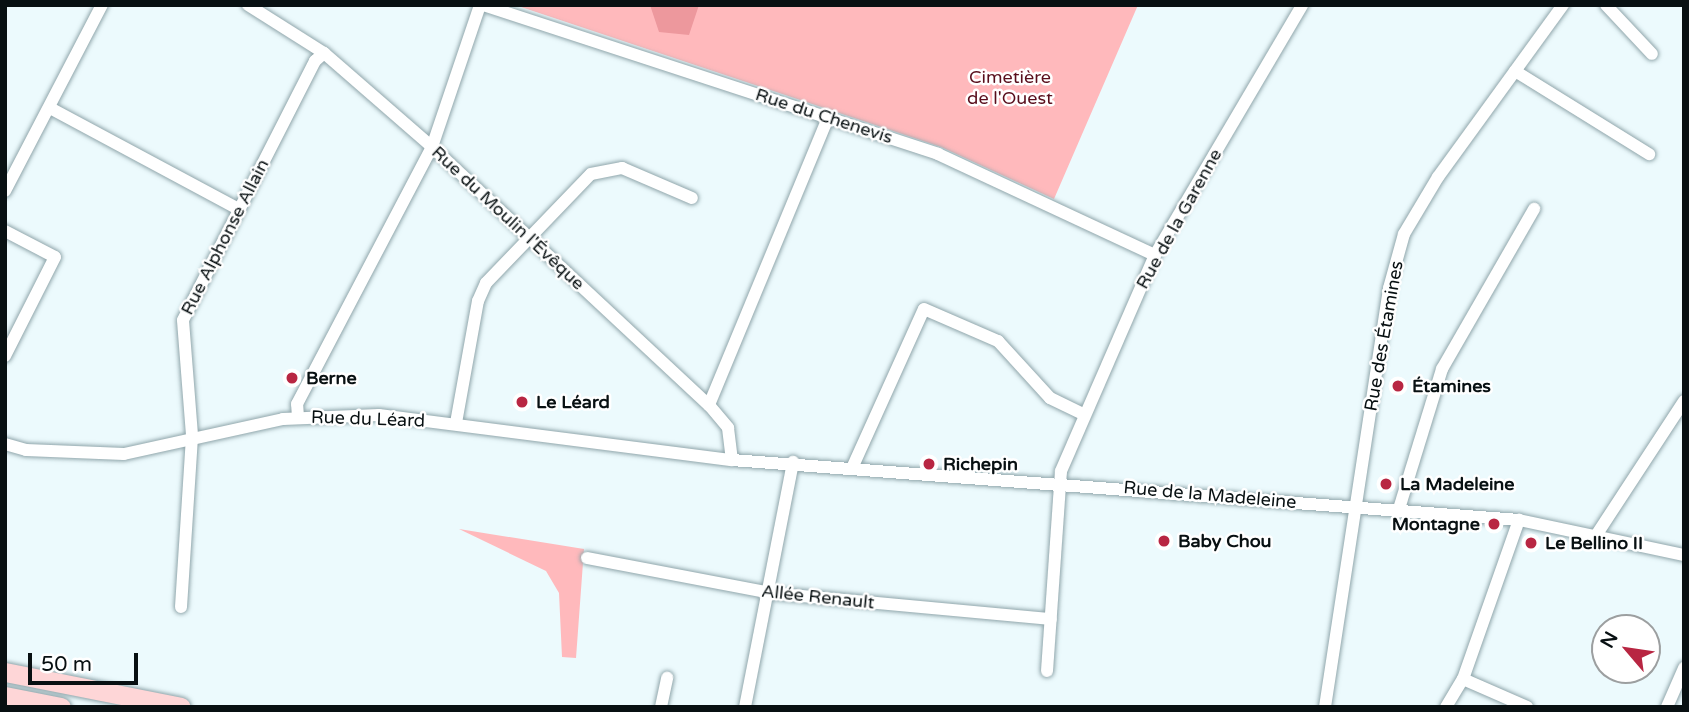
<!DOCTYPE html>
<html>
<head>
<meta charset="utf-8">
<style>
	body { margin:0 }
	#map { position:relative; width:1689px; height:712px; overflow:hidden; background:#ecfafd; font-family:"Varela Round",sans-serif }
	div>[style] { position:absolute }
	.green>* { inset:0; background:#ffb9bc }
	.forest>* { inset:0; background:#ed989d }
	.roads { filter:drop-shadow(0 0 2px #90a6ab) drop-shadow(0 0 2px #90a6ab) }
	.minor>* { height:12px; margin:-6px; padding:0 6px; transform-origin:6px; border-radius:6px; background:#fff }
	.primary>* { height:19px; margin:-9.5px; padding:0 9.5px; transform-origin:9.5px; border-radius:9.5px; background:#fed6d7 }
	.dots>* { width:19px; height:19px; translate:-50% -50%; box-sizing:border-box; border:4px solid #fff; border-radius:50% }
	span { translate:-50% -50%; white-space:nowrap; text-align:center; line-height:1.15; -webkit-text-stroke:5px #fff; paint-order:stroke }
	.park-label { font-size:18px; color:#590e1c }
	.street-label { font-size:18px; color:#081012 }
	.poi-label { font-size:18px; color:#081012; font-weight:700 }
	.left { translate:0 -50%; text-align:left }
	.right { translate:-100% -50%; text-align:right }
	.frame { position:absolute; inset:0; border:7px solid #081012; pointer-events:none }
	.north { position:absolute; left:1591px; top:614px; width:70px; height:70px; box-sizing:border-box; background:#fff; border:2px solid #9c9fa0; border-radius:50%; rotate:299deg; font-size:19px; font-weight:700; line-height:28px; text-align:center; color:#081012 }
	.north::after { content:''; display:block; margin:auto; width:24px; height:32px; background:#b82642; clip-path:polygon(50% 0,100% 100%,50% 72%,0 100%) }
	.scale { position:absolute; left:28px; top:653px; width:110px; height:32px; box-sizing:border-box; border:4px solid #081012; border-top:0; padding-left:9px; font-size:21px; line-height:24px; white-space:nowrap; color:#081012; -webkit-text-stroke:5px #fff; paint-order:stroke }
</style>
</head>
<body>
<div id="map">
	<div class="green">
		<i style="clip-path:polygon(515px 5px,1138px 5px,1054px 199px,941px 147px)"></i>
		<i style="clip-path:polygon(459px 529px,584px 549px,576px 658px,562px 657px,559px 593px,546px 571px)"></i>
	</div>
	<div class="forest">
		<i style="clip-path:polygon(650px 5px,699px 5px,689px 35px,659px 32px)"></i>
	</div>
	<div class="roads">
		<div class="minor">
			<i style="left:248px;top:5px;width:90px;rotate:32.3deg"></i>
			<i style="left:324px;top:53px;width:143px;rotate:41deg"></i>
			<i style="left:432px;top:147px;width:379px;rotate:43deg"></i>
			<i style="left:709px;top:405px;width:30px;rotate:50deg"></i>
			<i style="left:728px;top:428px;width:32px;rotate:83deg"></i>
			<i style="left:483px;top:5px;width:479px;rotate:18.1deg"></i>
			<i style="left:938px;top:154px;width:239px;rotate:25deg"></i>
			<i style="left:1606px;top:5px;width:67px;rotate:46.8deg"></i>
			<i style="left:1515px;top:71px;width:158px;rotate:31.8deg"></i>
			<i style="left:50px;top:108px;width:213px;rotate:28.2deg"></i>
			<i style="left:5px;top:191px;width:210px;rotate:-62.5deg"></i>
			<i style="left:5px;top:231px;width:56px;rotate:27.5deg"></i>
			<i style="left:55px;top:257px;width:111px;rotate:116.8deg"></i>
			<i style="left:709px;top:405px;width:312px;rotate:-67.5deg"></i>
			<i style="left:298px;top:417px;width:13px;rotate:-94deg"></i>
			<i style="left:297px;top:404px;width:290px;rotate:-62.3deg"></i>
			<i style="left:432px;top:147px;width:150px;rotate:-71.3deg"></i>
			<i style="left:456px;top:423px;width:124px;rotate:-79.8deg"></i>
			<i style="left:478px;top:301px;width:20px;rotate:-66deg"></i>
			<i style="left:486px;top:283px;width:151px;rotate:-46.1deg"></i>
			<i style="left:591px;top:174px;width:32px;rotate:-11deg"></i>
			<i style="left:622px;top:168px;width:76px;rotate:23.2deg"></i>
			<i style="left:5px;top:444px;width:22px;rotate:16deg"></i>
			<i style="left:26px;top:450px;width:98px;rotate:2.3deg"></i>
			<i style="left:124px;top:454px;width:163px;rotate:-12.4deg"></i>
			<i style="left:283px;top:419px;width:96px;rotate:-2.4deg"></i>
			<i style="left:379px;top:415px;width:356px;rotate:7.3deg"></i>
			<i style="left:732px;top:460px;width:789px;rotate:4.36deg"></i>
			<i style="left:1519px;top:520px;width:169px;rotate:12deg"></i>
			<i style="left:853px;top:466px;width:172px;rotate:-65.7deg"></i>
			<i style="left:924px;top:309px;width:81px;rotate:23.4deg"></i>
			<i style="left:998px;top:341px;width:77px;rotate:47.6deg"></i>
			<i style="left:1050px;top:398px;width:37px;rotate:26deg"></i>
			<i style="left:1398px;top:512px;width:150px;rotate:-72.9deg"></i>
			<i style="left:1442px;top:369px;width:185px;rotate:-60.1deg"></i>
			<i style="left:1597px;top:534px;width:159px;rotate:-56.8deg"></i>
			<i style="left:587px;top:558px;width:186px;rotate:10.8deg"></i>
			<i style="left:770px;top:593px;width:282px;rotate:5.3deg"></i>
			<i style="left:181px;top:607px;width:172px;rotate:-86.3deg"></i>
			<i style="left:192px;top:435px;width:115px;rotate:-94.5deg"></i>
			<i style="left:183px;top:320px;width:291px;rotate:-63deg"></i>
			<i style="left:315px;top:61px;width:12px;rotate:-42deg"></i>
			<i style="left:1047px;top:671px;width:200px;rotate:-86deg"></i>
			<i style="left:1061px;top:471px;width:236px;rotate:-66.5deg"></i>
			<i style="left:1155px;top:255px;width:290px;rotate:-59.5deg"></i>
			<i style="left:1463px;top:679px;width:70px;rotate:23.6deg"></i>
			<i style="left:661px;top:707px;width:30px;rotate:-78deg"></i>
			<i style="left:745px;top:707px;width:250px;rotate:-78.9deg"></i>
			<i style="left:1325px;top:707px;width:424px;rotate:-81.3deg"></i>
			<i style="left:1389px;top:288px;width:56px;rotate:-74.5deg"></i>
			<i style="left:1404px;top:234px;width:66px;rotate:-59.2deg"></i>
			<i style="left:1438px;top:177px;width:213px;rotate:-54deg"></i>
			<i style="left:1446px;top:707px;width:33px;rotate:-59deg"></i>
			<i style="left:1463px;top:679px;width:169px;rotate:-70.6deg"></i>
			<i style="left:1667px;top:707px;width:43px;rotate:-66.4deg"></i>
		</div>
		<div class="primary">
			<i style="left:5px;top:672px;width:179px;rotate:11.2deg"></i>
			<i style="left:5px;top:696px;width:57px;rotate:11.1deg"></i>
		</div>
	</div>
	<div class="dots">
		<i style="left:292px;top:378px;background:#b82642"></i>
		<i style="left:1398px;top:386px;background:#b82642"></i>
		<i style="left:522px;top:402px;background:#b82642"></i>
		<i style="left:929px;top:464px;background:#b82642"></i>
		<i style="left:1386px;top:484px;background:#b82642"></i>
		<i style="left:1494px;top:524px;background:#b82642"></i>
		<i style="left:1164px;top:541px;background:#b82642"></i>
		<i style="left:1531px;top:543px;background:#b82642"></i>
	</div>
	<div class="park-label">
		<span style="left:1010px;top:88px">Cimetière<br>de l'Ouest</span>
	</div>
	<div class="street-label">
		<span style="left:824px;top:116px;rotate:18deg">Rue du Chenevis</span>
		<span style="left:508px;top:218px;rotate:43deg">Rue du Moulin l'Évêque</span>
		<span style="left:1179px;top:219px;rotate:-61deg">Rue de la Garenne</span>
		<span style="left:225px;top:237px;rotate:-63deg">Rue Alphonse Allain</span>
		<span style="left:1384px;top:336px;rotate:-80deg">Rue des Étamines</span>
		<span style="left:368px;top:419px;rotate:2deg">Rue du Léard</span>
		<span style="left:1210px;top:495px;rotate:5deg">Rue de la Madeleine</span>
		<span style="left:818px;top:597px;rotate:6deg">Allée Renault</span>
	</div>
	<div class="poi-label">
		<span class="left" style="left:306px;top:378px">Berne</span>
		<span class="left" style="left:1412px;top:386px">Étamines</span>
		<span class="left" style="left:536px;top:402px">Le Léard</span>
		<span class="left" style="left:943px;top:464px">Richepin</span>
		<span class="left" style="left:1400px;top:484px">La Madeleine</span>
		<span class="right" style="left:1480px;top:524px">Montagne</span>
		<span class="left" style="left:1178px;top:541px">Baby Chou</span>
		<span class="left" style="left:1545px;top:543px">Le Bellino II</span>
	</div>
	<div class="frame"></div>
	<div class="north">N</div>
	<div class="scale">50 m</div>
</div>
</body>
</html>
